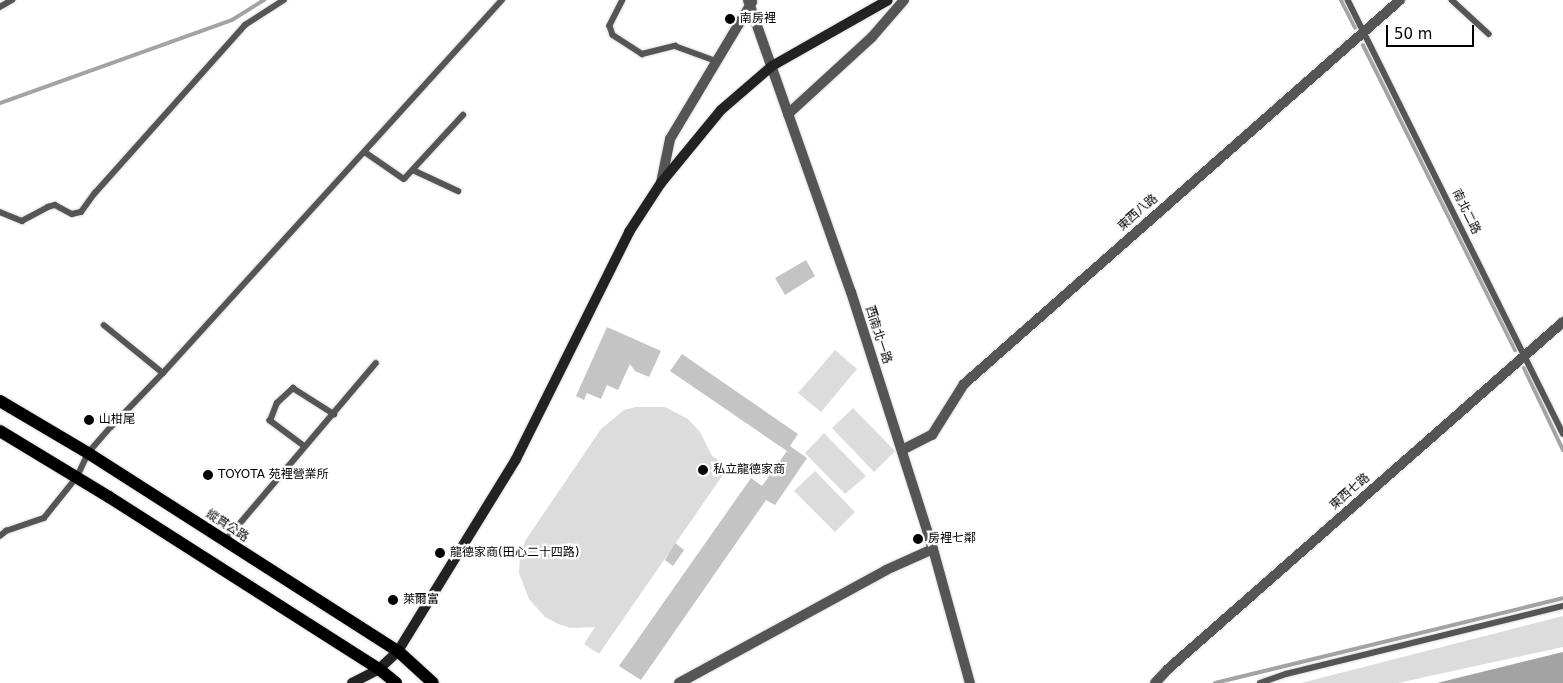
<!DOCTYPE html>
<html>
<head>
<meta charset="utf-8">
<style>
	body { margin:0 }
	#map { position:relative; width:1563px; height:683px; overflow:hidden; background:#fff; font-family:"DejaVu Sans","Noto Sans TC",sans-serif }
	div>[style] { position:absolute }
	.green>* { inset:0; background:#dcdcdc }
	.water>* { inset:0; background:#a3a3a3 }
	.stream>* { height:4px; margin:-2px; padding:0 2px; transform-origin:2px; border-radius:2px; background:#a3a3a3 }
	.building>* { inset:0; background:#c4c4c4 }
	.roads { filter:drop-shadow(0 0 1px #dbdbdb) drop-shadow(0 0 1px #dbdbdb) }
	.service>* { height:5.5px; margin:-2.75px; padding:0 2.75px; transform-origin:2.75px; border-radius:2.75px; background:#555 }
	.minor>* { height:10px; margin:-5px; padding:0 5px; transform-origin:5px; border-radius:5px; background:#555 }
	.secondary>* { height:10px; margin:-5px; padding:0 5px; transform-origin:5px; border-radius:5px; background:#222 }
	.primary>* { height:12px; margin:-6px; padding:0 6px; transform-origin:6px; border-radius:6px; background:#000 }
	.dots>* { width:14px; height:14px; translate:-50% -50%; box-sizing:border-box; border:2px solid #fff; border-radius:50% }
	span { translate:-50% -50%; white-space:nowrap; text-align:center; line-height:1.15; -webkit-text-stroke:4.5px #fff; paint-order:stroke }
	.poi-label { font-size:12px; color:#000 }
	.left { translate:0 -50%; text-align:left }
	.street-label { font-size:12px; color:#000 }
	.scale { position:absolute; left:1386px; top:25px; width:88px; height:22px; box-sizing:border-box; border:2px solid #000; border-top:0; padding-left:6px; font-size:15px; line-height:18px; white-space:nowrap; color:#000; -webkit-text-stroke:4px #fff; paint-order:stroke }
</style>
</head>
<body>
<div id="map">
	<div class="green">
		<i style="clip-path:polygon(835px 350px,857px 369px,821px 412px,798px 393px)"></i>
		<i style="clip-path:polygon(636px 407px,665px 407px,688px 419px,700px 432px,712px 456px,729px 466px,599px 654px,584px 644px,595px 627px,571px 628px,558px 624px,545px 617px,529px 599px,519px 573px,520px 557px,525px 541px,601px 429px,624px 410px)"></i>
		<i style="clip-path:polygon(853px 408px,895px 451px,874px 472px,832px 428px)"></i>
		<i style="clip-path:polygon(824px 433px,866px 476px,845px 494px,805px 453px)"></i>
		<i style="clip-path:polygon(815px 471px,855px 512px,835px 532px,794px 491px)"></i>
		<i style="clip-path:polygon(1563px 616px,1563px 647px,1398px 683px,1301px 683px)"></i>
	</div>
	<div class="water">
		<i style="clip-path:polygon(1563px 652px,1563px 683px,1437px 683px)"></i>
	</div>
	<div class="stream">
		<i style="left:1341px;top:0;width:31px;rotate:63deg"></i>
		<i style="left:1363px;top:45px;width:341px;rotate:63.5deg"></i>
		<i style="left:0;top:103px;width:246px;rotate:-19.7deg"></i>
		<i style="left:232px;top:20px;width:38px;rotate:-32deg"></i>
		<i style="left:1524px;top:368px;width:91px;rotate:64.6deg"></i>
		<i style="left:1215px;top:683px;width:358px;rotate:-13.7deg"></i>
	</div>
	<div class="building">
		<i style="clip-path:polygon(806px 260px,815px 276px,785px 295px,775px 278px)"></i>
		<i style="clip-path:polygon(607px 327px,661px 351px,649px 377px,635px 371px,630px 364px,618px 390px,607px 385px,601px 399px,587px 393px,584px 400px,576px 396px)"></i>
		<i style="clip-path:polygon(682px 354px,798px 434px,790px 446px,807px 458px,775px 505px,766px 500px,641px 680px,619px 666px,751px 478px,762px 486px,787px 451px,670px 371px)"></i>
		<i style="clip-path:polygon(675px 543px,684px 550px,673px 566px,665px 560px)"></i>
	</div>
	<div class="roads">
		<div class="service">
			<i style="left:623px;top:0;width:29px;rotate:117deg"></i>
			<i style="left:610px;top:26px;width:9px;rotate:72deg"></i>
			<i style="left:613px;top:35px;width:35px;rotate:33deg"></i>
			<i style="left:642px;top:54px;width:34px;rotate:-14deg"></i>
			<i style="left:675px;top:46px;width:44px;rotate:20.1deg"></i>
			<i style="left:1348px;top:0;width:484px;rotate:63.6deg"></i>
			<i style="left:1452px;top:0;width:50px;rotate:42.6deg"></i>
			<i style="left:0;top:7px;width:14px;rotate:-30deg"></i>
			<i style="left:365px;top:152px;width:47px;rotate:34.7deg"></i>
			<i style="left:404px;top:179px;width:87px;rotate:-47.3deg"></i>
			<i style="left:413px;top:170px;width:50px;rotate:25deg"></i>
			<i style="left:0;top:212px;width:24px;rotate:22deg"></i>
			<i style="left:22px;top:221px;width:30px;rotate:-28deg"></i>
			<i style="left:48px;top:207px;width:7px;rotate:-16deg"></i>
			<i style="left:55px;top:205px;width:19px;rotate:28deg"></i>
			<i style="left:72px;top:214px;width:9px;rotate:-13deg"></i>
			<i style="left:81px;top:212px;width:24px;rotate:-54deg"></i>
			<i style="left:95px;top:193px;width:225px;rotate:-48.2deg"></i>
			<i style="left:245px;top:25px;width:46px;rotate:-32.7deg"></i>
			<i style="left:104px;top:325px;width:76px;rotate:39.1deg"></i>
			<i style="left:305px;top:447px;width:44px;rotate:-143.4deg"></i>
			<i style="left:270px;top:421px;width:19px;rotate:-69deg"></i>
			<i style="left:277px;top:403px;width:22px;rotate:-43deg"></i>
			<i style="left:293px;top:388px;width:49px;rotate:32.4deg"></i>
			<i style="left:0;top:536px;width:8px;rotate:-40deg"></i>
			<i style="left:6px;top:531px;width:40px;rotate:-18.9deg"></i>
			<i style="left:44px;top:518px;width:53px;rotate:-51.2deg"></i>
			<i style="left:77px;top:477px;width:26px;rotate:-65deg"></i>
			<i style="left:88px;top:453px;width:35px;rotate:-49deg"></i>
			<i style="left:111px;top:427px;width:75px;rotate:-46.1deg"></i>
			<i style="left:163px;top:373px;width:504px;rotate:-47.73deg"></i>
			<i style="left:225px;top:541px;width:233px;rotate:-49.7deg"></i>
			<i style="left:1260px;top:683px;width:28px;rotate:-19deg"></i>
			<i style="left:1286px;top:674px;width:285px;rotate:-13.8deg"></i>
		</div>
		<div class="minor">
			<i style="left:748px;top:0;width:310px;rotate:70.6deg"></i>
			<i style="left:851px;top:292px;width:270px;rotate:72.3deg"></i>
			<i style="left:933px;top:549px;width:139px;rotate:74.6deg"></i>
			<i style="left:788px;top:114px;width:114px;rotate:-42.5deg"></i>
			<i style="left:872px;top:37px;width:49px;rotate:-49.1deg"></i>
			<i style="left:661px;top:183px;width:45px;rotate:-78.4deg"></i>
			<i style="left:670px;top:139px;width:160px;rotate:-59.1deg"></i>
			<i style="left:902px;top:450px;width:34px;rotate:-27deg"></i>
			<i style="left:932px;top:435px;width:60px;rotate:-57.9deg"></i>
			<i style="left:964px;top:384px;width:581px;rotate:-41.37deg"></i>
			<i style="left:679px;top:683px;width:236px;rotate:-28.6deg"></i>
			<i style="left:886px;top:570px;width:51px;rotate:-24.1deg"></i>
			<i style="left:1155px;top:683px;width:19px;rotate:-47deg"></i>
			<i style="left:1168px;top:669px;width:526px;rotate:-41.3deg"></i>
		</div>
		<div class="secondary">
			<i style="left:352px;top:683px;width:30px;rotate:-27deg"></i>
			<i style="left:379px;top:669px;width:26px;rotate:-43deg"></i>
			<i style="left:398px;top:651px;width:225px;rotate:-58.4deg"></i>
			<i style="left:516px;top:459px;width:254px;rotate:-63.5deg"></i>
			<i style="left:629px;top:232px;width:59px;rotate:-56.9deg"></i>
			<i style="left:661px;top:183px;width:94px;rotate:-50.6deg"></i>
			<i style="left:721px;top:110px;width:67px;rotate:-40.8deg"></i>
			<i style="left:772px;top:66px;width:133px;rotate:-29.6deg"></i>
		</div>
		<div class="primary">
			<i style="left:0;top:401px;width:102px;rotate:30.6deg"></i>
			<i style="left:88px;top:453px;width:368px;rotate:32.6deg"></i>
			<i style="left:398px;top:651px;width:47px;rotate:42.4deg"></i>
			<i style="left:0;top:431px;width:127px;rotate:31.2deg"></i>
			<i style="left:109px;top:497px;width:320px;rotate:32.5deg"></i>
			<i style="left:379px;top:669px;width:22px;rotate:39deg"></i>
		</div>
	</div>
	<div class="dots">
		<i style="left:730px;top:19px;background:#000"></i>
		<i style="left:89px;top:420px;background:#000"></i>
		<i style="left:703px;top:470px;background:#000"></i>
		<i style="left:208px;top:475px;background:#000"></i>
		<i style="left:918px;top:539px;background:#000"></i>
		<i style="left:440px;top:553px;background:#000"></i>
		<i style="left:393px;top:600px;background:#000"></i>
	</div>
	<div class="poi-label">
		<span class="left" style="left:740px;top:19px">南房裡</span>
		<span class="left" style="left:99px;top:420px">山柑尾</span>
		<span class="left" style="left:713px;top:470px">私立龍德家商</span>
		<span class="left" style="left:218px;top:475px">TOYOTA 苑裡營業所</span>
		<span class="left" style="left:928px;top:539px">房裡七鄰</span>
		<span class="left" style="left:450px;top:553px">龍德家商(田心二十四路)</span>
		<span class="left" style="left:403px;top:600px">萊爾富</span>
	</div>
	<div class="street-label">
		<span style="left:1466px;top:212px;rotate:64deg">南北二路</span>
		<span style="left:1138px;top:213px;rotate:-41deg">東西八路</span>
		<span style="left:878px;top:335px;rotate:72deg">西南北一路</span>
		<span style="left:1350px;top:492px;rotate:-41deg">東西七路</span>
		<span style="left:227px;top:526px;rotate:33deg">縱貫公路</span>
	</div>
	<div class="scale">50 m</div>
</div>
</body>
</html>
